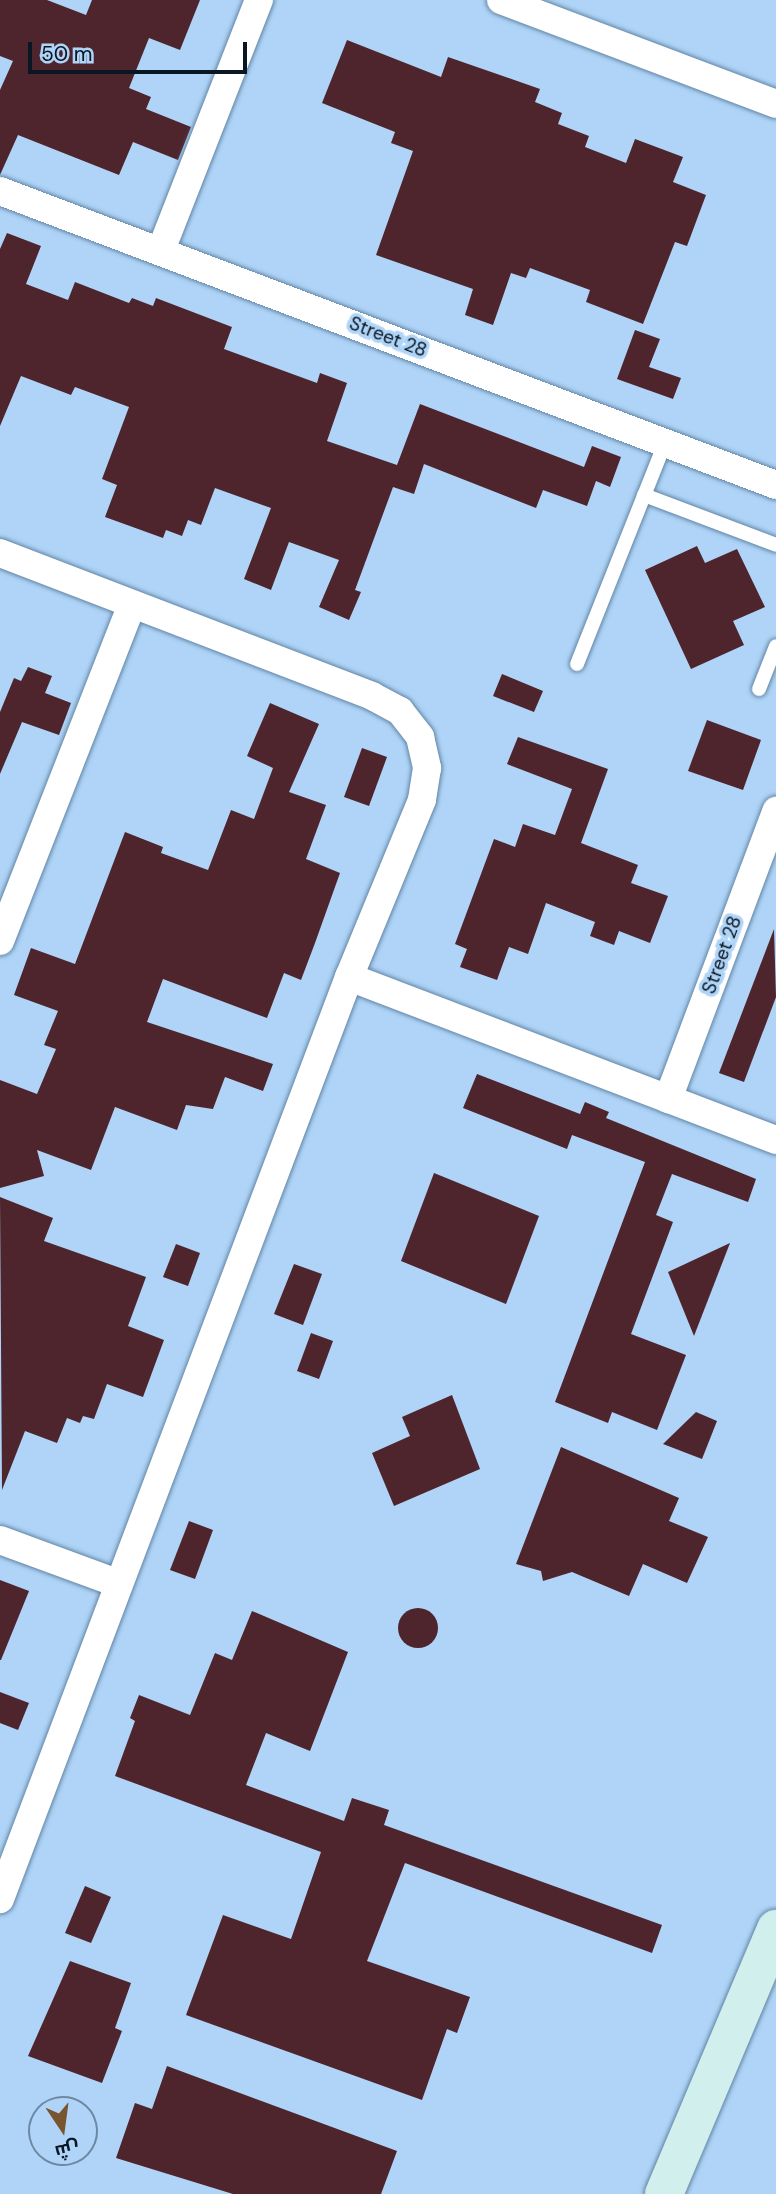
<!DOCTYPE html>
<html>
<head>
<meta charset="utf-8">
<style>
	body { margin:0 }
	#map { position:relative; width:776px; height:2194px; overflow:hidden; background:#afd4f7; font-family:"DM Sans",Cairo,sans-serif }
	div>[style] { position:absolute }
	.building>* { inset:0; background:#4e242d }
	.round { border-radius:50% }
	.roads { filter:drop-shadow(0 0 2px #6285a5) drop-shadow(0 0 2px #6285a5) }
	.lane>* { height:14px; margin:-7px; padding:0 7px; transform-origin:7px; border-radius:7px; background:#fff }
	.street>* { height:28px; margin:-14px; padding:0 14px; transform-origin:14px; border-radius:14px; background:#fff }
	.secondary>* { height:38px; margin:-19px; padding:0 19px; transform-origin:19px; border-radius:19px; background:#d1efec }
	span { translate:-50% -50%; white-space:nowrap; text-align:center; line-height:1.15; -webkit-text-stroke:7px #afd4f7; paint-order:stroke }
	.street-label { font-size:19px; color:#091623 }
	.north { position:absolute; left:28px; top:2096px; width:70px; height:70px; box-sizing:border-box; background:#afd4f7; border:2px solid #6d88a2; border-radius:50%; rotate:167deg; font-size:19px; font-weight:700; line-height:28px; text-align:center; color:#091623 }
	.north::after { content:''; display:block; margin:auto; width:24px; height:32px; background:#78552e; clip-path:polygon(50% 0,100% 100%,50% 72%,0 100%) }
	.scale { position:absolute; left:28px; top:42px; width:219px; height:32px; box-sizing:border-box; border:4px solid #091623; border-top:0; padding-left:9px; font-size:21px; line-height:24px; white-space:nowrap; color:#091623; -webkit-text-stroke:5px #afd4f7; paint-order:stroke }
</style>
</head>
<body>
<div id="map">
	<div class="building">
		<i style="clip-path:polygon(0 0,47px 0,86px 15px,92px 0,200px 0,180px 50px,149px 38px,129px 88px,151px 97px,146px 109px,191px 127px,178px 160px,133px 142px,119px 175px,18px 135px,0 175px,0 90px,13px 61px,0 56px)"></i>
		<i style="clip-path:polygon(347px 40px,441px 77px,448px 57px,540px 89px,535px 102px,562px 113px,558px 124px,589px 136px,585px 147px,626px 163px,635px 139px,683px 157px,673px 182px,706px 195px,687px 246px,675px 242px,643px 324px,586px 302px,590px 290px,530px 268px,526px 278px,511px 273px,493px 325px,465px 315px,473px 289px,376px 255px,413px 151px,391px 143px,395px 132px,322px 103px)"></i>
		<i style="clip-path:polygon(7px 233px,41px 246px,26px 284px,68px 300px,75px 282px,129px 303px,132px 298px,153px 306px,156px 298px,232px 327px,224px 349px,317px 383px,320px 373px,347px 383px,327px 441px,397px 465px,420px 404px,584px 467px,592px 446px,621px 457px,610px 487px,596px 481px,587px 506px,543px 490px,536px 508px,424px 464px,414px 494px,393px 487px,355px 590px,361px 592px,349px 620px,319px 607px,339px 560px,289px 542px,271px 590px,244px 579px,271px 508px,215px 488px,201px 525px,188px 520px,182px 536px,166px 530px,163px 538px,105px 517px,117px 485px,102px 479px,129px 407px,75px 387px,71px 395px,21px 376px,0 426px,0 249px)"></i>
		<i style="clip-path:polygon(635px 330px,660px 339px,649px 367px,681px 378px,673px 399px,617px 379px)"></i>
		<i style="clip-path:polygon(697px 546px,705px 563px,737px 549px,765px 607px,733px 621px,744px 645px,691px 669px,645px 570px)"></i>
		<i style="clip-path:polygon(28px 667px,52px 676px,45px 693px,71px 703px,59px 735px,22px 722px,0 774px,0 712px,14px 678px,21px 681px)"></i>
		<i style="clip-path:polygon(502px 674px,543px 691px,534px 712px,493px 696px)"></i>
		<i style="clip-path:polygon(270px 703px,319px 724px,289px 792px,326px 805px,306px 859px,340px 873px,315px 943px,301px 980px,284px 973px,267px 1018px,163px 979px,147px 1022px,273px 1064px,263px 1091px,225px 1077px,213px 1109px,186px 1105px,177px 1130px,115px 1107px,91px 1170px,37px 1150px,44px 1176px,0 1188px,0 1080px,37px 1094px,56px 1049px,44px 1045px,58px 1011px,14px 995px,31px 948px,75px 964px,125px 832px,163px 847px,161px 853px,208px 870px,231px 810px,254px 819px,273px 768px,247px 756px)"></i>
		<i style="clip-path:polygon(707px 720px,761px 740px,743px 790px,688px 771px)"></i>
		<i style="clip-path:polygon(518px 737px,608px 769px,581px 843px,638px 865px,631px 883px,668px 896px,650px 943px,619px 931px,614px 945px,590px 936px,595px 922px,546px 903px,528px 954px,509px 947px,497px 980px,460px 967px,467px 949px,455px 944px,494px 839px,515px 847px,523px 824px,555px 835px,572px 789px,507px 764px)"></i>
		<i style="clip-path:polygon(362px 748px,387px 757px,369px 806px,344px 797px)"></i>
		<i style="clip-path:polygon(774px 929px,776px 997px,744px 1082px,719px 1073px)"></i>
		<i style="clip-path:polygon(477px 1074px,580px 1114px,585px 1102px,609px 1112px,606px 1118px,756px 1179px,748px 1202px,672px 1174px,656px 1215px,673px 1222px,631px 1334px,686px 1355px,657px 1430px,612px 1412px,608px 1423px,555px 1402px,645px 1162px,572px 1135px,567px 1149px,463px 1108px)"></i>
		<i style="clip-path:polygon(434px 1173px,539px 1216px,506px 1304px,401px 1261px)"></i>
		<i style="clip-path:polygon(0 1197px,53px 1218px,44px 1241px,146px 1277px,128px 1326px,164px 1340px,143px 1397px,107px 1384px,94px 1419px,83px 1416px,80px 1423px,67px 1418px,57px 1443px,25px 1431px,2px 1490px)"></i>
		<i style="clip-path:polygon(730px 1243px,694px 1336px,668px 1272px)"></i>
		<i style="clip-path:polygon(176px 1244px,200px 1253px,188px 1286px,163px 1277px)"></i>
		<i style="clip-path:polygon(294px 1264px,322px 1274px,303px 1325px,274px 1314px)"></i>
		<i style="clip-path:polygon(311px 1333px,333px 1341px,319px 1379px,297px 1371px)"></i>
		<i style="clip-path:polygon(452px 1395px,480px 1469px,394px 1506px,372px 1453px,410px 1436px,402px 1417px)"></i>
		<i style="clip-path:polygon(696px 1412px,717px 1421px,702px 1459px,663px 1444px)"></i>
		<i style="clip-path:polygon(561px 1447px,679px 1498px,669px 1521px,708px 1537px,687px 1583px,643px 1564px,629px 1596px,572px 1572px,543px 1581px,541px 1571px,516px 1564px)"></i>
		<i style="clip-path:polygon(189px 1521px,213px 1530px,195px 1579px,170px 1570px)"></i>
		<i style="clip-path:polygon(0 1580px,29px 1591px,1px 1660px,0 1660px)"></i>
		<i class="round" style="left:398px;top:1608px;width:40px;height:40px"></i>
		<i style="clip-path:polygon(252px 1611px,348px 1652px,310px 1751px,266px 1733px,246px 1785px,344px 1821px,352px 1798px,389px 1810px,384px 1825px,662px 1925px,652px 1953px,405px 1863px,367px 1961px,470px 1997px,457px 2033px,447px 2029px,422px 2100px,186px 2015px,223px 1915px,291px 1939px,321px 1852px,115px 1776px,135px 1721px,130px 1718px,139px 1695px,190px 1715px,215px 1653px,232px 1660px)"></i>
		<i style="clip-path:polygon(0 1692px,29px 1703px,18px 1730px,0 1723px)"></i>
		<i style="clip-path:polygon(85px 1886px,111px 1897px,91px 1943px,65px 1933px)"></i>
		<i style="clip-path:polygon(70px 1961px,131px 1983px,115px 2028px,122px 2031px,102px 2083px,28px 2056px)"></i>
		<i style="clip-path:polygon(167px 2066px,397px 2151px,381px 2194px,233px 2194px,116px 2158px,135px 2103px,152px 2109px)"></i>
	</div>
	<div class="roads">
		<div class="lane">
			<i style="left:644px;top:495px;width:141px;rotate:20.7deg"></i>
			<i style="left:577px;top:664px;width:238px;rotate:-68.3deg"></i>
			<i style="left:759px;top:689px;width:46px;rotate:-68.4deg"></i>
		</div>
		<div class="street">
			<i style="left:501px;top:0;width:294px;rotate:20.7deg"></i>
			<i style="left:0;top:191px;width:830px;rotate:20.75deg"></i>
			<i style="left:161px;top:250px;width:269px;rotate:-68.6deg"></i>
			<i style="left:0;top:553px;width:399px;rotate:21deg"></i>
			<i style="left:372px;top:696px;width:32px;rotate:28deg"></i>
			<i style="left:400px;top:711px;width:33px;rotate:52deg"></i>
			<i style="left:420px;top:737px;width:32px;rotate:77deg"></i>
			<i style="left:427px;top:768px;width:32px;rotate:99deg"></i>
			<i style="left:422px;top:800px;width:191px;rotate:112.4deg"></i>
			<i style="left:349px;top:977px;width:986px;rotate:110.73deg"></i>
			<i style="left:0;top:941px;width:361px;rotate:-68.6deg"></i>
			<i style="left:349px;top:977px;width:457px;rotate:20.9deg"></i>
			<i style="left:668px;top:1099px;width:308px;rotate:-69.4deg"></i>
			<i style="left:0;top:1540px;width:125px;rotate:20.2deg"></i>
		</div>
		<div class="secondary">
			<i style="left:664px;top:2194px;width:288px;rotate:-67.1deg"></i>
		</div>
	</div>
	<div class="street-label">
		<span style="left:388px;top:337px;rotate:21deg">Street 28</span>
		<span style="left:722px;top:955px;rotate:-70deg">Street 28</span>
	</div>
	<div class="north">ش</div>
	<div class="scale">50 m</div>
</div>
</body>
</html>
